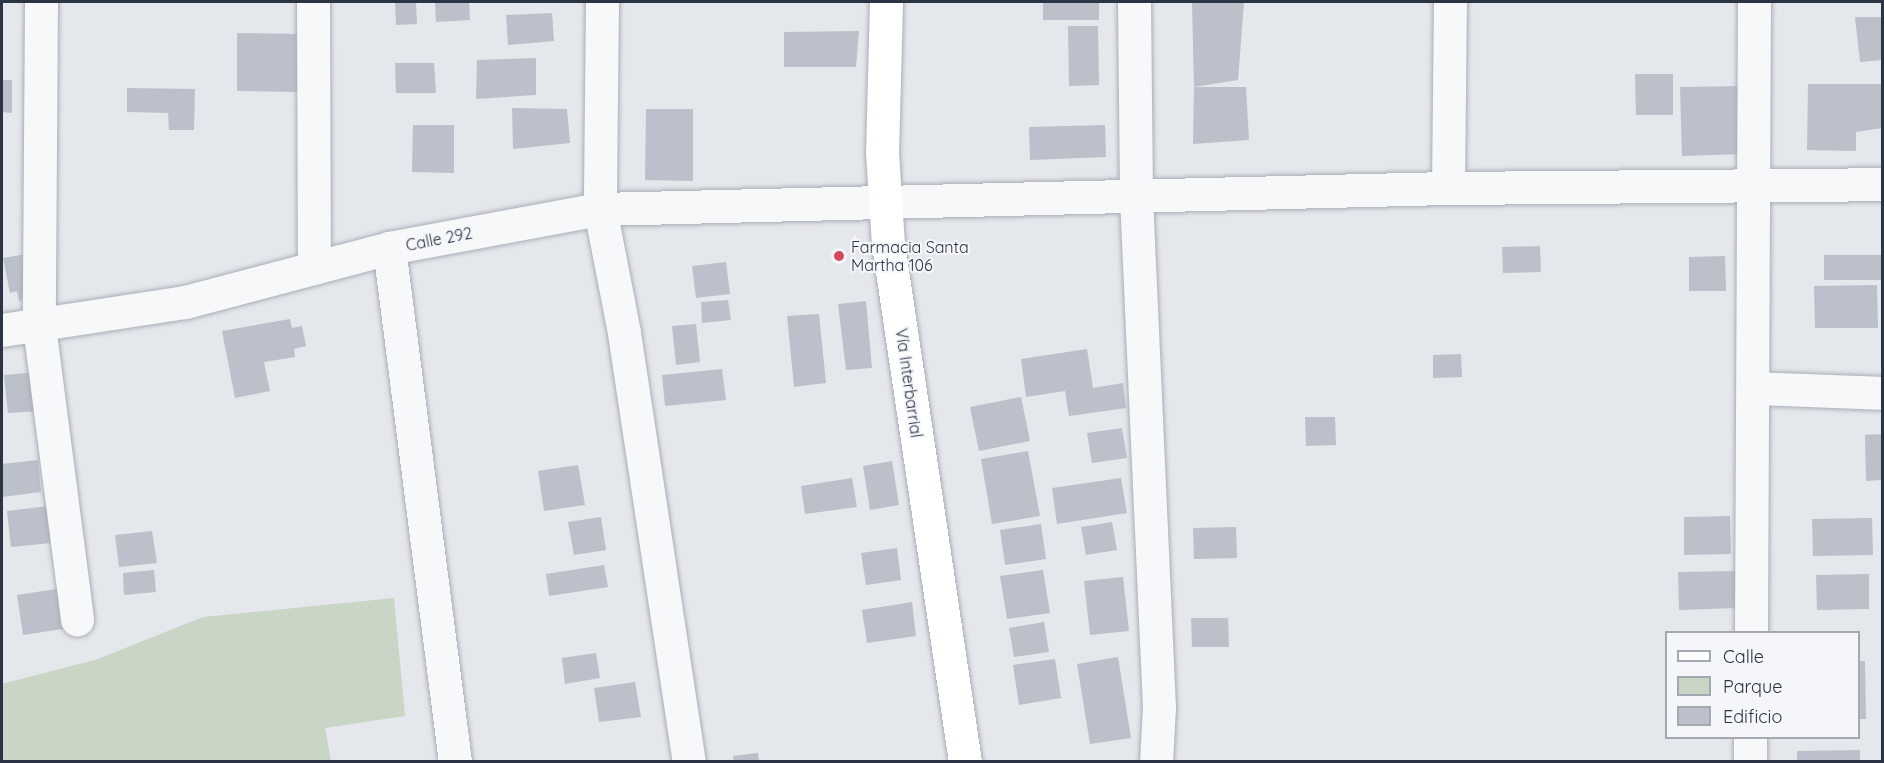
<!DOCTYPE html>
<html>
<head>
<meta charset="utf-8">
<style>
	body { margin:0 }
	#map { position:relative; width:1884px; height:763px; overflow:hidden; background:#e4e7ec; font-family:Quicksand,sans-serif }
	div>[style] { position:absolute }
	.green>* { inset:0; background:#c9d6c5 }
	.building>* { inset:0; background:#bbc0ca }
	.roads { filter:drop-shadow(0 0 2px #a9aeb7) drop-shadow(0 0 2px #a9aeb7) }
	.minor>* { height:33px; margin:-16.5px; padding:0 16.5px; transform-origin:16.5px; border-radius:16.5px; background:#f7f8fa }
	.major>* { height:33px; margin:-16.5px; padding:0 16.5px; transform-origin:16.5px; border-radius:16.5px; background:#fff }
	.dots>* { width:16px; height:16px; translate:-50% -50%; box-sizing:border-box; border:3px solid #f4f6f9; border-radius:50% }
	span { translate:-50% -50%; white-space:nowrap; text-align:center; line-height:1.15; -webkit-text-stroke:4.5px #f4f6f9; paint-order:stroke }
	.street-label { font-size:16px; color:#2b3445 }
	.poi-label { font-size:16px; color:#2b3445 }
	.left { translate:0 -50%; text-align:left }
	.frame { position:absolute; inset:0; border:3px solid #2b3445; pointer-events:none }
	.legend { position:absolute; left:1665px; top:631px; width:195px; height:108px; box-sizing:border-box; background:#f4f6f9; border:2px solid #a4a8b1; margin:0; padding:8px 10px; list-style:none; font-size:18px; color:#2b3445 }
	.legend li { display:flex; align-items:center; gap:12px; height:30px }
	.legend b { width:30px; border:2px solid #a4a8b1 }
</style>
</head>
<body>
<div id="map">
	<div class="green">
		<i style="clip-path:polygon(394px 598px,405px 716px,325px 728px,331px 761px,2px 761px,2px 684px,98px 659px,203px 617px)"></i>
	</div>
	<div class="building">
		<i style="clip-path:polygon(395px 2px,416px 2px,417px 24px,396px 25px)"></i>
		<i style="clip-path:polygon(435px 2px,469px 2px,470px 20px,436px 22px)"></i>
		<i style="clip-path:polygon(1043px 2px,1099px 2px,1099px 20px,1043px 20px)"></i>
		<i style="clip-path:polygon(1244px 2px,1238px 80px,1194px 87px,1192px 3px)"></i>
		<i style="clip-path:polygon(552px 13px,554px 41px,508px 45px,506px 15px)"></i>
		<i style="clip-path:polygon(1855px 17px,1882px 17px,1882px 60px,1860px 62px)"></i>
		<i style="clip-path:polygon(1068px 26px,1098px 26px,1099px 85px,1069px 86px)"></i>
		<i style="clip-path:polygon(859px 31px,856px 67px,784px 67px,784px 32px)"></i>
		<i style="clip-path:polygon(237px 33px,299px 34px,299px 92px,237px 91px)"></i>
		<i style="clip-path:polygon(536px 58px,536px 95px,476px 99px,477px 60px)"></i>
		<i style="clip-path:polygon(395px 63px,434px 63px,436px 93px,396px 93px)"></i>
		<i style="clip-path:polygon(1635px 74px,1673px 74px,1673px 115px,1636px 115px)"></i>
		<i style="clip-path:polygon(2px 80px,12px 80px,12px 113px,2px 112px)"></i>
		<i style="clip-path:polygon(1808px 84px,1882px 84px,1882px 128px,1856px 132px,1856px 151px,1807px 150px)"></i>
		<i style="clip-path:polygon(1743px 86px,1745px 154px,1682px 156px,1680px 87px)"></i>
		<i style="clip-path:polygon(1194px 87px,1246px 87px,1249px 140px,1193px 144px)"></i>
		<i style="clip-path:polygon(127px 88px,195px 89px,194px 130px,169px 130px,168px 113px,127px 112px)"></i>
		<i style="clip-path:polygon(512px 108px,567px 109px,570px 143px,513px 149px)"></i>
		<i style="clip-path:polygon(646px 109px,693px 109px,693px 181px,645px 180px)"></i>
		<i style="clip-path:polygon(413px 125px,454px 125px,454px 173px,412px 172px)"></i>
		<i style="clip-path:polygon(1105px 125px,1106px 157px,1030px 160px,1029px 127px)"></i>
		<i style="clip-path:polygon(1540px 246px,1541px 272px,1503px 273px,1502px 247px)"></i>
		<i style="clip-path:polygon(26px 254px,35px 298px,19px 301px,17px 291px,10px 293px,3px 258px)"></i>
		<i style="clip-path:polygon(1824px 255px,1882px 255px,1882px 280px,1824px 280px)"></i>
		<i style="clip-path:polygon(1725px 256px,1726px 291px,1689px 291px,1689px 257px)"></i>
		<i style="clip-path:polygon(726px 262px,730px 294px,696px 298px,692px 266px)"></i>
		<i style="clip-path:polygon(1877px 285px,1878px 328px,1815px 328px,1814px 286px)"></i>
		<i style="clip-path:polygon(728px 300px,731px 320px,702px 323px,701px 302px)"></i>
		<i style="clip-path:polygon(866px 301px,872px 368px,846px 370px,838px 304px)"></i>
		<i style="clip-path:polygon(819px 314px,826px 383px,794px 387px,787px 316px)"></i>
		<i style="clip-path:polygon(290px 319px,292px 328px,302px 326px,306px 346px,294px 349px,295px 357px,264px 362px,270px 391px,235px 398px,222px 331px)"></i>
		<i style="clip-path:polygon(696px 324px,700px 362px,676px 365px,672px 326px)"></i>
		<i style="clip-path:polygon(1087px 349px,1093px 388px,1123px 383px,1126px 408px,1069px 416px,1065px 391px,1026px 397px,1021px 359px)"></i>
		<i style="clip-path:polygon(1461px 354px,1462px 377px,1433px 378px,1433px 355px)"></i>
		<i style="clip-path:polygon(722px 369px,726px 400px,665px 406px,662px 375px)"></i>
		<i style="clip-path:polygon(37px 372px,41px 411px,8px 413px,4px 375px)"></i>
		<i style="clip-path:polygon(1021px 397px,1030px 441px,979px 451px,970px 407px)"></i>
		<i style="clip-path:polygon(1305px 417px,1335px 417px,1336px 445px,1306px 446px)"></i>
		<i style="clip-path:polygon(1122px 428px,1127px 458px,1092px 463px,1087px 433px)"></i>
		<i style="clip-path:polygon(1882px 434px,1882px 480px,1866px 481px,1865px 435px)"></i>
		<i style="clip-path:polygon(1028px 451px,1040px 516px,992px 524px,981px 459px)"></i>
		<i style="clip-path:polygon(38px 460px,41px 492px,2px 497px,2px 464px)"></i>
		<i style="clip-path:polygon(892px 461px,899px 505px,870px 510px,863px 466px)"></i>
		<i style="clip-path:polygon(578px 465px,585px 505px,544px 511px,538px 471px)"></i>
		<i style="clip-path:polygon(852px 478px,857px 507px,805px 514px,801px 486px)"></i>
		<i style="clip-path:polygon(1121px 478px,1127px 513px,1057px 524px,1052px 488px)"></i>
		<i style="clip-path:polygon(57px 505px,61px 542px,11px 547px,7px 511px)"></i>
		<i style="clip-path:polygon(1730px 516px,1731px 554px,1684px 555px,1684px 517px)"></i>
		<i style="clip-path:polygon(601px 517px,606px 550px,574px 555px,568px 522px)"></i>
		<i style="clip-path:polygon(1872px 518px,1873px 555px,1813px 556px,1812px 519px)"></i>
		<i style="clip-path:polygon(1112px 522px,1117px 550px,1086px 555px,1081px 527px)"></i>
		<i style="clip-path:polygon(1041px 524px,1046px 559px,1005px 565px,1000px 530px)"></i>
		<i style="clip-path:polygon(1236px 527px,1237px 558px,1194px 559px,1193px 528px)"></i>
		<i style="clip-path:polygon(152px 531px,157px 563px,119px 567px,115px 535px)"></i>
		<i style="clip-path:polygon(897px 548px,901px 580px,866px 585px,861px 553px)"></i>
		<i style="clip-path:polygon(604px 565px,608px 587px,549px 596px,546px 574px)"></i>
		<i style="clip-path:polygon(154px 570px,156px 592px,124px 595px,123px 573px)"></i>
		<i style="clip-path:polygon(1043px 570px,1050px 613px,1007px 619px,1000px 576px)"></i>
		<i style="clip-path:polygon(1737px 571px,1738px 608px,1679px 610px,1678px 572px)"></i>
		<i style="clip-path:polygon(1869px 574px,1869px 609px,1817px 610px,1816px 575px)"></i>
		<i style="clip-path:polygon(1123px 577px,1129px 631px,1090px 635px,1084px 581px)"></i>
		<i style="clip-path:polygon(63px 588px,69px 628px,23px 635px,17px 595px)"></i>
		<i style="clip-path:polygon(912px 602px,916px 636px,867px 643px,862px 610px)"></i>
		<i style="clip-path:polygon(1191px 618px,1228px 618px,1229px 647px,1192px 647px)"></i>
		<i style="clip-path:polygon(1044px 622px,1049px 652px,1014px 657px,1009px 628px)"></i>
		<i style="clip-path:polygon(596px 653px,600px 678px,565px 684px,562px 658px)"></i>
		<i style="clip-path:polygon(1118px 657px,1131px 738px,1090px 744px,1077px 664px)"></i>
		<i style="clip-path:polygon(1055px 659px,1061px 698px,1019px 705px,1013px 665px)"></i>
		<i style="clip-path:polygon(1858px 661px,1865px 661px,1866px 719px,1858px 719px)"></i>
		<i style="clip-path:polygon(635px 682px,641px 717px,599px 722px,594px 688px)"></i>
		<i style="clip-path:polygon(1860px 750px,1860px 762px,1797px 762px,1797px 751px)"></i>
		<i style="clip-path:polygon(758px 753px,759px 762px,734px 762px,733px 756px)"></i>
	</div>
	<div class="roads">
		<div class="minor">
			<i style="left:41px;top:2px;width:324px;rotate:90.4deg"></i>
			<i style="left:39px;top:326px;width:296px;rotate:82.6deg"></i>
			<i style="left:313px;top:2px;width:266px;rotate:89.8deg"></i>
			<i style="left:602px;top:2px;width:207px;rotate:90.6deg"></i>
			<i style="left:600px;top:209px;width:126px;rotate:79deg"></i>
			<i style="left:624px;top:333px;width:434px;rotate:81.4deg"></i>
			<i style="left:1134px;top:2px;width:195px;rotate:89.4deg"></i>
			<i style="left:1136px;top:197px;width:511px;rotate:87.42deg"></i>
			<i style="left:1159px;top:707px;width:55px;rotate:93.1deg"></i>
			<i style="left:1448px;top:188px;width:186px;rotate:-89.4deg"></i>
			<i style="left:389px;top:248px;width:518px;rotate:82.68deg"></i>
			<i style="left:2px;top:330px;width:185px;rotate:-8.7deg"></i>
			<i style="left:185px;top:302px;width:211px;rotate:-14.8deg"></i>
			<i style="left:389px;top:248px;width:215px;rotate:-10.5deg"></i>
			<i style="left:600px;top:209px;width:848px;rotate:-1.42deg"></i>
			<i style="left:1448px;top:188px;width:434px;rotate:-0.5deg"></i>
			<i style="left:1754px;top:388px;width:128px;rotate:2.2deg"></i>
			<i style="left:1751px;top:632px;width:630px;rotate:-89.73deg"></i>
			<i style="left:1750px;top:762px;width:24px;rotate:-90deg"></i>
		</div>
		<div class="major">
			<i style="left:886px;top:2px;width:150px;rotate:91.5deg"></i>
			<i style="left:882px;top:152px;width:92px;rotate:86.3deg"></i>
			<i style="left:888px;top:244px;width:524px;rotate:81.54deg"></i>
		</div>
	</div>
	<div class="dots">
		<i style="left:839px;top:256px;background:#d1495b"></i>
	</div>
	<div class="street-label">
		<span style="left:439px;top:239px;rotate:-11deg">Calle 292</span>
		<span style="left:909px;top:383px;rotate:82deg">Vía Interbarrial</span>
	</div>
	<div class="poi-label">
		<span class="left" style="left:851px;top:256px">Farmacia Santa<br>Martha 106</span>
	</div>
	<div class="frame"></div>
	<ul class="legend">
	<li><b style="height:8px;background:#fff"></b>Calle</li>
	<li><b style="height:16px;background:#c9d6c5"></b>Parque</li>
	<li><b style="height:16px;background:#bbc0ca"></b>Edificio</li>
	</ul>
</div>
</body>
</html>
